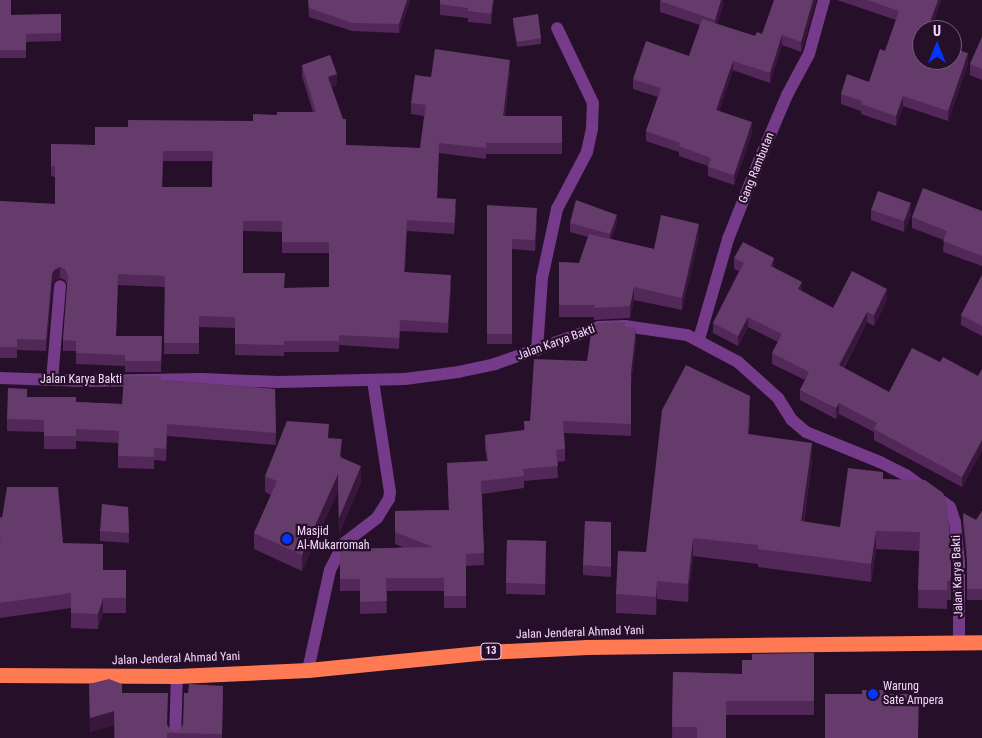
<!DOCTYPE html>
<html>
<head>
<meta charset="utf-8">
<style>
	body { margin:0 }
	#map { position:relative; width:982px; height:738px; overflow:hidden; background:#261029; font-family:"Roboto Condensed",sans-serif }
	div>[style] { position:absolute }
	.minor>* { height:12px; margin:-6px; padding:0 6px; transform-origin:6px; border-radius:6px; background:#753a89 }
	.highway>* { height:15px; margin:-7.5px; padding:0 7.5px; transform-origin:7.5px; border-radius:7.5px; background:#ff7a53 }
	.wall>* { inset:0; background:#522858 }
	.shaded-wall>* { inset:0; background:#39173d }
	.building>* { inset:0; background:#643b6a }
	.dots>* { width:14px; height:14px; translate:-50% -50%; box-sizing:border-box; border:2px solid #261029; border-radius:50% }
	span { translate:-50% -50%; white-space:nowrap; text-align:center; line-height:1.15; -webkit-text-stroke:4.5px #261029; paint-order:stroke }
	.shield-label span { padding:1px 4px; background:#261029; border:1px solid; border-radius:4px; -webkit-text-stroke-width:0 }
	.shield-label { font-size:11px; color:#f8d8ff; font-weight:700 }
	.street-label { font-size:12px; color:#f8d8ff }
	.poi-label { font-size:12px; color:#f8d8ff }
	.left { translate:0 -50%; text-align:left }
	.north { position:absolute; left:912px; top:20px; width:50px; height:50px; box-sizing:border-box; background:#261029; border:1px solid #7a607f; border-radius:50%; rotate:0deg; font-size:14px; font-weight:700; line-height:20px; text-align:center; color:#f8d8ff }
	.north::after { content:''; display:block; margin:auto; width:18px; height:22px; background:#0435ff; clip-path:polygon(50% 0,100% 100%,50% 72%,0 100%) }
</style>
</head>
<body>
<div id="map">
	<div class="minor">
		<i style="left:699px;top:339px;width:104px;rotate:-73.8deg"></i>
		<i style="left:728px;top:239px;width:84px;rotate:-68.3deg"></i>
		<i style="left:759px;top:161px;width:72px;rotate:-67deg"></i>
		<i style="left:787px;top:95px;width:47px;rotate:-61.8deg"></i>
		<i style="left:809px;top:54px;width:56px;rotate:-74.5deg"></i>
		<i style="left:537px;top:350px;width:72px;rotate:-86deg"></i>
		<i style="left:542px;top:278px;width:71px;rotate:-77.7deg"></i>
		<i style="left:557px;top:209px;width:64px;rotate:-62.2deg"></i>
		<i style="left:587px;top:152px;width:24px;rotate:-78deg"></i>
		<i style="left:592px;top:129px;width:26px;rotate:-88deg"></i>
		<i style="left:593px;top:103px;width:83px;rotate:-115.6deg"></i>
		<i style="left:0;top:378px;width:85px;rotate:2deg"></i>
		<i style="left:85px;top:381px;width:117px;rotate:-1deg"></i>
		<i style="left:202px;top:379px;width:76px;rotate:2.3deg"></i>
		<i style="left:278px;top:382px;width:127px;rotate:-1.4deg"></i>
		<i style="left:405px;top:379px;width:53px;rotate:-7.5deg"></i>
		<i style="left:458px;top:372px;width:38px;rotate:-12deg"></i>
		<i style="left:495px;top:364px;width:110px;rotate:-19.6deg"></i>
		<i style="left:599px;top:327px;width:26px;rotate:-2deg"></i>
		<i style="left:625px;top:326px;width:63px;rotate:8.3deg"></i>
		<i style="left:687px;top:335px;width:58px;rotate:27.9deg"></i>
		<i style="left:738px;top:362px;width:54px;rotate:42deg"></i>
		<i style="left:778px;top:398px;width:26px;rotate:58deg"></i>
		<i style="left:792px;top:420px;width:18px;rotate:41deg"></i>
		<i style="left:806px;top:432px;width:80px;rotate:22.1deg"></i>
		<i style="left:880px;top:462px;width:29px;rotate:27deg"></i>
		<i style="left:906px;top:475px;width:54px;rotate:36deg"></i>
		<i style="left:950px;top:507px;width:16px;rotate:72deg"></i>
		<i style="left:955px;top:522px;width:41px;rotate:84.4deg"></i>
		<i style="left:959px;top:563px;width:79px;rotate:90deg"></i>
		<i style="left:52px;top:380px;width:94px;rotate:-85.1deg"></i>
		<i style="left:308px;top:670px;width:102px;rotate:-77.6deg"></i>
		<i style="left:330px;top:570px;width:29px;rotate:-63deg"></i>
		<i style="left:343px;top:544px;width:43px;rotate:-37.4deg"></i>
		<i style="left:377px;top:518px;width:22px;rotate:-58deg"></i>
		<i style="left:389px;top:499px;width:7px;rotate:-82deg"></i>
		<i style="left:390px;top:492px;width:112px;rotate:-98.7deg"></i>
		<i style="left:175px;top:738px;width:62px;rotate:-88.2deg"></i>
	</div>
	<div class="highway">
		<i style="left:0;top:675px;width:177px;rotate:0.3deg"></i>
		<i style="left:177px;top:676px;width:131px;rotate:-2.6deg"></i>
		<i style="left:308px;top:670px;width:180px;rotate:-5.7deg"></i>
		<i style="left:487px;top:652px;width:100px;rotate:-2.9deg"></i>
		<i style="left:587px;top:647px;width:395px;rotate:-0.7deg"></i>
	</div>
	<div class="wall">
		<i style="clip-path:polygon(0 0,11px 15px,61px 14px,61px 41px,26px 42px,26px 58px,0 58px)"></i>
		<i style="clip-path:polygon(308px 0,410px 0,399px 33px,352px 31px,309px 17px)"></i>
		<i style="clip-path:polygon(494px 0,491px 24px,468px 22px,468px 18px,440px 15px,440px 4px)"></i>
		<i style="clip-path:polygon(723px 0,723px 5px,717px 24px,755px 36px,762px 34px,816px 0,801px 52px,782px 45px,770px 83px,733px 70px,719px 111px,752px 132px,734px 185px,708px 176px,708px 166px,679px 156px,679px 152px,646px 141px,646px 131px,658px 97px,633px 89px,633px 79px,689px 56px,700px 25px,660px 12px,660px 1px)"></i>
		<i style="clip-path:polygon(837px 0,941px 0,931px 30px,922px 30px,922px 60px,968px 63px,948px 121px,903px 106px,896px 126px,861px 114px,861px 111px,841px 104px,841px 94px,869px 82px,885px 51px,896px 20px)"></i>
		<i style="clip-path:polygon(513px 18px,541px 38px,541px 44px,517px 47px,513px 23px)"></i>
		<i style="clip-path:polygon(982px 37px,982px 80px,970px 75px,970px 64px)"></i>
		<i style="clip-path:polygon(evenodd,302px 65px,337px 85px,331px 87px,346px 145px,420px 148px,424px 116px,411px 114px,411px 103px,431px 77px,510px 71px,505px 116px,562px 116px,562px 154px,486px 154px,486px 159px,439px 153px,437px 198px,456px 209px,454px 234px,407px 231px,405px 272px,451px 286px,448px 333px,400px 331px,399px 349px,339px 345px,339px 352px,284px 352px,284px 356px,235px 355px,235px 328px,199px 327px,199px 354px,164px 354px,165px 287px,118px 285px,116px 336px,162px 336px,161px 372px,125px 372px,125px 366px,76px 364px,76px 351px,63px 351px,63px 340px,67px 285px,65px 280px,60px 278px,54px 281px,52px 285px,46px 351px,17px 350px,17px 358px,0 358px,0 201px,55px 204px,55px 177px,51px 176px,51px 144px,95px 145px,128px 127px,253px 121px,277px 115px,313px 112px,302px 76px,302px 65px,163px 161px,212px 161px,212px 187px,162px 187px,163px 161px,302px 65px,243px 231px,282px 232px,282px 253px,329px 253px,329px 287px,285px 288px,243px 273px,243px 231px)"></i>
		<i style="clip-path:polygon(487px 205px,537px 219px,535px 251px,512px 249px,512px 344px,487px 344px)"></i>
		<i style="clip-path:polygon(871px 210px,911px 214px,904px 232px,871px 220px)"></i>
		<i style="clip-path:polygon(982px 211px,982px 266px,943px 252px,944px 240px,912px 228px,912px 217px)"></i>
		<i style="clip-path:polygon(570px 223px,617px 223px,611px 239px,654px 249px,699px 236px,682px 310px,634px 300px,630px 318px,594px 320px,594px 317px,559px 317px,559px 262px,579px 263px,588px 237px,570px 232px)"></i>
		<i style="clip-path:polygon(734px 258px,774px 268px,802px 291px,833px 308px,887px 300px,874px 326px,867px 322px,844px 368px,889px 392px,940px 362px,978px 376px,982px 369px,982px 450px,962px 487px,874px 440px,874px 432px,839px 414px,836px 419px,800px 400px,800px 390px,805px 380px,772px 364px,772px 353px,778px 342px,748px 327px,738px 346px,713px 333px,713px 323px,739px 271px,734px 269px)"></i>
		<i style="clip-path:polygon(982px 275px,982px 336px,961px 325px,961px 315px)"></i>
		<i style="clip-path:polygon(625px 327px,636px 341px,631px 384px,631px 436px,564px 433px,565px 449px,565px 461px,557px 462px,558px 478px,524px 481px,524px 488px,482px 494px,484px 565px,466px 566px,466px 608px,444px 608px,444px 591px,386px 591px,387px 613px,360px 614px,360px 591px,340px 591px,340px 556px,403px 547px,395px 544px,395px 511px,449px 510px,447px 463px,487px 461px,485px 448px,485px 435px,524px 430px,524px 421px,530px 421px,587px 361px)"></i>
		<i style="clip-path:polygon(161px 380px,275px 389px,276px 445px,167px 436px,166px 461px,154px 460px,154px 469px,118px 468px,118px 443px,76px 441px,76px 449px,44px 449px,44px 432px,7px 431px,7px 419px,27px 397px,76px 402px,122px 404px)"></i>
		<i style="clip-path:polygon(750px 414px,749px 434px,812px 461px,804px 522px,840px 527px,883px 479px,951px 545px,951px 600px,947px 600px,947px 609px,918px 608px,919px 551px,876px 549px,871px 582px,758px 567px,758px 564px,693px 556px,688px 602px,657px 599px,656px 615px,616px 613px,616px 594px,646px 552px)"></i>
		<i style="clip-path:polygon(329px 438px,342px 458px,361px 482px,339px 534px,338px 491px,302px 571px,254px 549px,254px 533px,271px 495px,265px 492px,265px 476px)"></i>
		<i style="clip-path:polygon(128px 507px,129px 543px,100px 541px,100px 531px)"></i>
		<i style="clip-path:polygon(982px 511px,982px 600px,967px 600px,967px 563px,963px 524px,963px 513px,976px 520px)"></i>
		<i style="clip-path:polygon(0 517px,63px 543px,103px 570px,126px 570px,126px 613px,103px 613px,98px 629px,71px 628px,71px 608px,0 618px)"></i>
		<i style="clip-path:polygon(611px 522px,611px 577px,583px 575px,583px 565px)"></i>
		<i style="clip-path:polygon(507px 540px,546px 541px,545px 595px,506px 594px)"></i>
		<i style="clip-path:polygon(814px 653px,814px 715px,726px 715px,726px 738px,672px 738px,673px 672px,742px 674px,752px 660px)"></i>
		<i style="clip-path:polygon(89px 684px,122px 693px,167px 725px,170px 730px,175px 732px,179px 731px,183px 725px,188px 693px,223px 686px,222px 738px,114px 738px,114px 725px,90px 732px)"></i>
	</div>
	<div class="shaded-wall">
		<i style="clip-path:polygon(407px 0,410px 0,399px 33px,399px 24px)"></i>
		<i style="clip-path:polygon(493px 0,494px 0,491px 24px,491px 14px)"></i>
		<i style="clip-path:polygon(721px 0,723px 0,723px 5px,715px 30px,715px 20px)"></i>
		<i style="clip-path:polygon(813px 0,816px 0,801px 52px,801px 42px)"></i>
		<i style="clip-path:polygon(938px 0,941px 0,931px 30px,927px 30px)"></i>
		<i style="clip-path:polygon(782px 35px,782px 45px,770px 83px,770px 73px)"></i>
		<i style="clip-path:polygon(968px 53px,968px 63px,948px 121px,948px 111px)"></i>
		<i style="clip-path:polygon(510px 60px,510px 71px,503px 127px,503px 116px)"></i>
		<i style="clip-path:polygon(733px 61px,733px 70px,716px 120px,716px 110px)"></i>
		<i style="clip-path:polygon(337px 74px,337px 85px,328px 88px,328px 77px)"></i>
		<i style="clip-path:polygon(903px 96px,903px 106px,896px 126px,896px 116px)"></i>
		<i style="clip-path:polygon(752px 122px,752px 132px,734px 185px,734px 175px)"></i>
		<i style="clip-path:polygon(911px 203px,911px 214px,904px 232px,904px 221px)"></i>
		<i style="clip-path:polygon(537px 208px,537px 219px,535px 251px,535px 240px)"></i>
		<i style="clip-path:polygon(617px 215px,617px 223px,610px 242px,610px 234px)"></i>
		<i style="clip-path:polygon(407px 220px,407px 231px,404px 283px,404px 272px)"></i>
		<i style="clip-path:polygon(699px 224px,699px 236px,682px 310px,682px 298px)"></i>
		<i style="clip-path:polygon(774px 258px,774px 269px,771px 266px)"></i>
		<i style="clip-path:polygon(60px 267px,60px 278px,54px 281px,52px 285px,46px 351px,46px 340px,52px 274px,54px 270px)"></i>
		<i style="clip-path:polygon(451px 275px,451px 286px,448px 333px,448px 323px)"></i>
		<i style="clip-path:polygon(802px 282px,802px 292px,798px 289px)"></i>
		<i style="clip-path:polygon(634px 287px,634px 300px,630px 318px,630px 306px)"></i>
		<i style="clip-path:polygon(887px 289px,887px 300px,874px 326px,874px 315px)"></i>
		<i style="clip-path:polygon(867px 312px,867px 322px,839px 376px,839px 365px)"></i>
		<i style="clip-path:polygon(748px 317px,748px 327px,738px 346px,738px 336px)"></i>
		<i style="clip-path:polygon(636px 328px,636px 341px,631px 384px,631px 372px)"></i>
		<i style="clip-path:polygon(750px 396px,750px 414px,748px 453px,748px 434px)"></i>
		<i style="clip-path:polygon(839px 403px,839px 414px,836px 419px,836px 408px)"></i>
		<i style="clip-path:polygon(982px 440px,982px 450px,962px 487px,962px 477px)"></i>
		<i style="clip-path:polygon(812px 443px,812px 461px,801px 540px,801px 521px)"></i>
		<i style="clip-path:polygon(361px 466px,361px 482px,339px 534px,339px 518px)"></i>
		<i style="clip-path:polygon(338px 474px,338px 491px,302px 571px,302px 555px)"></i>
		<i style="clip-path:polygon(876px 531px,876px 549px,871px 582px,871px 564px)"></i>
		<i style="clip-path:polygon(693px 538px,693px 556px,688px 602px,688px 584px)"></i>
		<i style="clip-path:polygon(657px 581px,657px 599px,656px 615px,656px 597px)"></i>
		<i style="clip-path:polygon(103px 598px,103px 613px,98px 629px,98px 614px)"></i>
		<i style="clip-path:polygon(114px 711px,114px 725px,90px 732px,90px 718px)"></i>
	</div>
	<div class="building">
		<i style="clip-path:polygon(0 0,11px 0,11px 15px,61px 14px,61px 33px,26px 34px,26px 50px,0 50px)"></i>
		<i style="clip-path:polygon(308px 0,407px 0,399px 24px,352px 23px,309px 8px)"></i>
		<i style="clip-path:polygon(440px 0,493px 0,491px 14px,468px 11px,468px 8px,440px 4px)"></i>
		<i style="clip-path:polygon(661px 0,721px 0,715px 20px,660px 1px)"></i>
		<i style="clip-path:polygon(774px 0,813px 0,801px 42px,782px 35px,770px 73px,733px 61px,716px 110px,752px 122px,734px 175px,708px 167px,711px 158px,679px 146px,680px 143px,646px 131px,661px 88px,633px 79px,646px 41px,689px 56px,702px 19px,755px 36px,757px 32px,762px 34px)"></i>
		<i style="clip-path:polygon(867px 0,938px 0,927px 30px,922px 30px,922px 60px,952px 60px,952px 48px,968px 53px,948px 111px,903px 96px,896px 116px,861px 104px,862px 101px,841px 94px,847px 74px,869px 82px,880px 49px,885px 51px,899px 11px)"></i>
		<i style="clip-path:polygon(538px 14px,541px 38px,517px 42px,513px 18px)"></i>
		<i style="clip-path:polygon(982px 37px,982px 69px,970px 64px)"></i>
		<i style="clip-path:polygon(evenodd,435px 49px,510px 60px,503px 116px,562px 116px,562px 143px,486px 143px,486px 148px,439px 143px,437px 198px,456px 199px,454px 223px,407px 220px,404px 272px,451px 275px,448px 323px,400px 320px,399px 338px,339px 335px,339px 341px,284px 341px,284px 345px,235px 344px,235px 317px,199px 316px,199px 343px,164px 343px,165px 276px,118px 274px,116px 336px,162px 336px,161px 361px,125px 361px,125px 355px,76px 353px,76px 341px,63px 340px,68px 276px,65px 269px,60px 267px,54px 270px,52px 274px,46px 340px,17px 339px,17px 347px,0 347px,0 201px,55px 204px,55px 166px,51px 166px,51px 144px,95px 145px,95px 127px,128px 127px,128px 120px,253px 121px,253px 114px,277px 115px,277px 112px,316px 112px,302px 65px,330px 55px,337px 74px,328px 77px,343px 119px,346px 119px,346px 145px,420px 148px,426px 105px,411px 103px,415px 75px,431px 77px,435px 49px,163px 151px,213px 151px,212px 187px,162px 187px,163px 151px,435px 49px,243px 221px,282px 221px,282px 242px,329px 242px,329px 287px,284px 288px,285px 273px,243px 273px,243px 221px)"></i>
		<i style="clip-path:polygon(923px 188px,982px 211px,982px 256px,943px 241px,947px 231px,912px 217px)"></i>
		<i style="clip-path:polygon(878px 191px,911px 203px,904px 221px,871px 210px)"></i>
		<i style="clip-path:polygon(576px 200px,617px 215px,610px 234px,570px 223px)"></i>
		<i style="clip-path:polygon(487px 205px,537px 208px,535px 240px,512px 239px,512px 334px,487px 334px)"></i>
		<i style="clip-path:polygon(661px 215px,699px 224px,682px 298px,634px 287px,630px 306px,594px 308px,595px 305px,559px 305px,559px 262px,579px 263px,589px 234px,654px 249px)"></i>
		<i style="clip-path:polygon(743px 242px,774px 258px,771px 266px,802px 282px,798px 289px,833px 308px,852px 271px,887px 289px,874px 315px,867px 312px,839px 365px,889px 392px,912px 348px,940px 362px,943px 357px,978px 376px,982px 369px,982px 440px,962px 477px,874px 429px,877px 423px,839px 403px,836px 408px,800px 390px,809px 372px,772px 353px,782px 334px,748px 317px,738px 336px,713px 323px,744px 263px,734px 258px)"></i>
		<i style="clip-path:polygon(982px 275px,982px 326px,961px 315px)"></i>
		<i style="clip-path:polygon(625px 322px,625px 327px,636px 328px,631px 372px,631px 424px,563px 421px,565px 449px,556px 450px,558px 466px,523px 469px,524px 476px,481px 481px,484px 553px,466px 554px,466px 596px,444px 596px,444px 578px,386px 578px,387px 601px,360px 602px,360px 579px,340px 579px,340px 556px,343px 549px,433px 547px,395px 532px,395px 511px,449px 510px,447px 463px,488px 461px,485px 435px,525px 430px,524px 421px,530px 421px,534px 359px,587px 361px,592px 326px,601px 323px)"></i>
		<i style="clip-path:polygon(686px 365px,750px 396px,748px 434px,812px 443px,801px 521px,840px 527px,848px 468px,883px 472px,883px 479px,925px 480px,943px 493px,947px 505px,951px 545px,951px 581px,947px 581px,947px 590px,918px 590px,920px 532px,876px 531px,871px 564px,758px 549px,758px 545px,693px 538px,688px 584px,657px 581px,656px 597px,616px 594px,618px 551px,646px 552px,662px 410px)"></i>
		<i style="clip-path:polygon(124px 376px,161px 376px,161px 380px,275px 389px,276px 433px,167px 424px,166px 449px,154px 448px,154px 457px,118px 456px,119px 431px,76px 429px,76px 436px,44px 436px,44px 420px,7px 419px,8px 388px,27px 389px,27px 397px,76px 397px,76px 402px,122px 404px)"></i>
		<i style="clip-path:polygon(287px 421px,329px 424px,328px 438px,342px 439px,340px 457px,361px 466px,339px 518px,338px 474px,302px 555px,254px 533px,277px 481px,265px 476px)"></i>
		<i style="clip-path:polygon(7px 487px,58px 487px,63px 543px,103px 544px,103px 570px,126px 570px,126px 598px,103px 598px,98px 614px,71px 613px,71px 593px,0 603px,0 540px,1px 538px,0 537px,0 517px,2px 518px)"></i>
		<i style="clip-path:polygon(102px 504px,128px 507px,129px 533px,100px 531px)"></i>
		<i style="clip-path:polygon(982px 511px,982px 589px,967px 589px,967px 552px,963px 513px,976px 520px)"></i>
		<i style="clip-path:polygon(585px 521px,611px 522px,611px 567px,583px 565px)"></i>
		<i style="clip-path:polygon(507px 540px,546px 541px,545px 584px,506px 583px)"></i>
		<i style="clip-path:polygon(814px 653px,814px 701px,726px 701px,726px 738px,697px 738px,697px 727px,672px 727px,673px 672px,742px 674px,742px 660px,752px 660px,752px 654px)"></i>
		<i style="clip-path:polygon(109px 679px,122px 684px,122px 693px,168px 693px,167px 724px,170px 730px,175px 732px,179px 731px,183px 725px,184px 693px,188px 693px,189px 684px,223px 686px,222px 734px,167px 733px,167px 738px,115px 738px,114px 711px,90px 718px,89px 684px)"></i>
		<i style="clip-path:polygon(862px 690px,885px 690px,885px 694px,919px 694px,918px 738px,825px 738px,825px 694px,862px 694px)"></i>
	</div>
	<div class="dots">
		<i style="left:287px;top:539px;background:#0435ff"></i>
		<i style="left:873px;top:694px;background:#0435ff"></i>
	</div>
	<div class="shield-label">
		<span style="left:491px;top:651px">13</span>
	</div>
	<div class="street-label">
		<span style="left:757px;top:168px;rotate:-68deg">Gang Rambutan</span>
		<span style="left:556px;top:343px;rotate:-20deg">Jalan Karya Bakti</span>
		<span style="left:81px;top:380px">Jalan Karya Bakti</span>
		<span style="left:958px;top:576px;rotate:-92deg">Jalan Karya Bakti</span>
		<span style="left:580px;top:633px;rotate:-2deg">Jalan Jenderal Ahmad Yani</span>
		<span style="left:176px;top:659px;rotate:-2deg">Jalan Jenderal Ahmad Yani</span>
	</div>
	<div class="poi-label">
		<span class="left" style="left:297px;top:539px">Masjid<br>Al-Mukarromah</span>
		<span class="left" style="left:883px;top:694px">Warung<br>Sate Ampera</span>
	</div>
	<div class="north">U</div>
</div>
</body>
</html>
